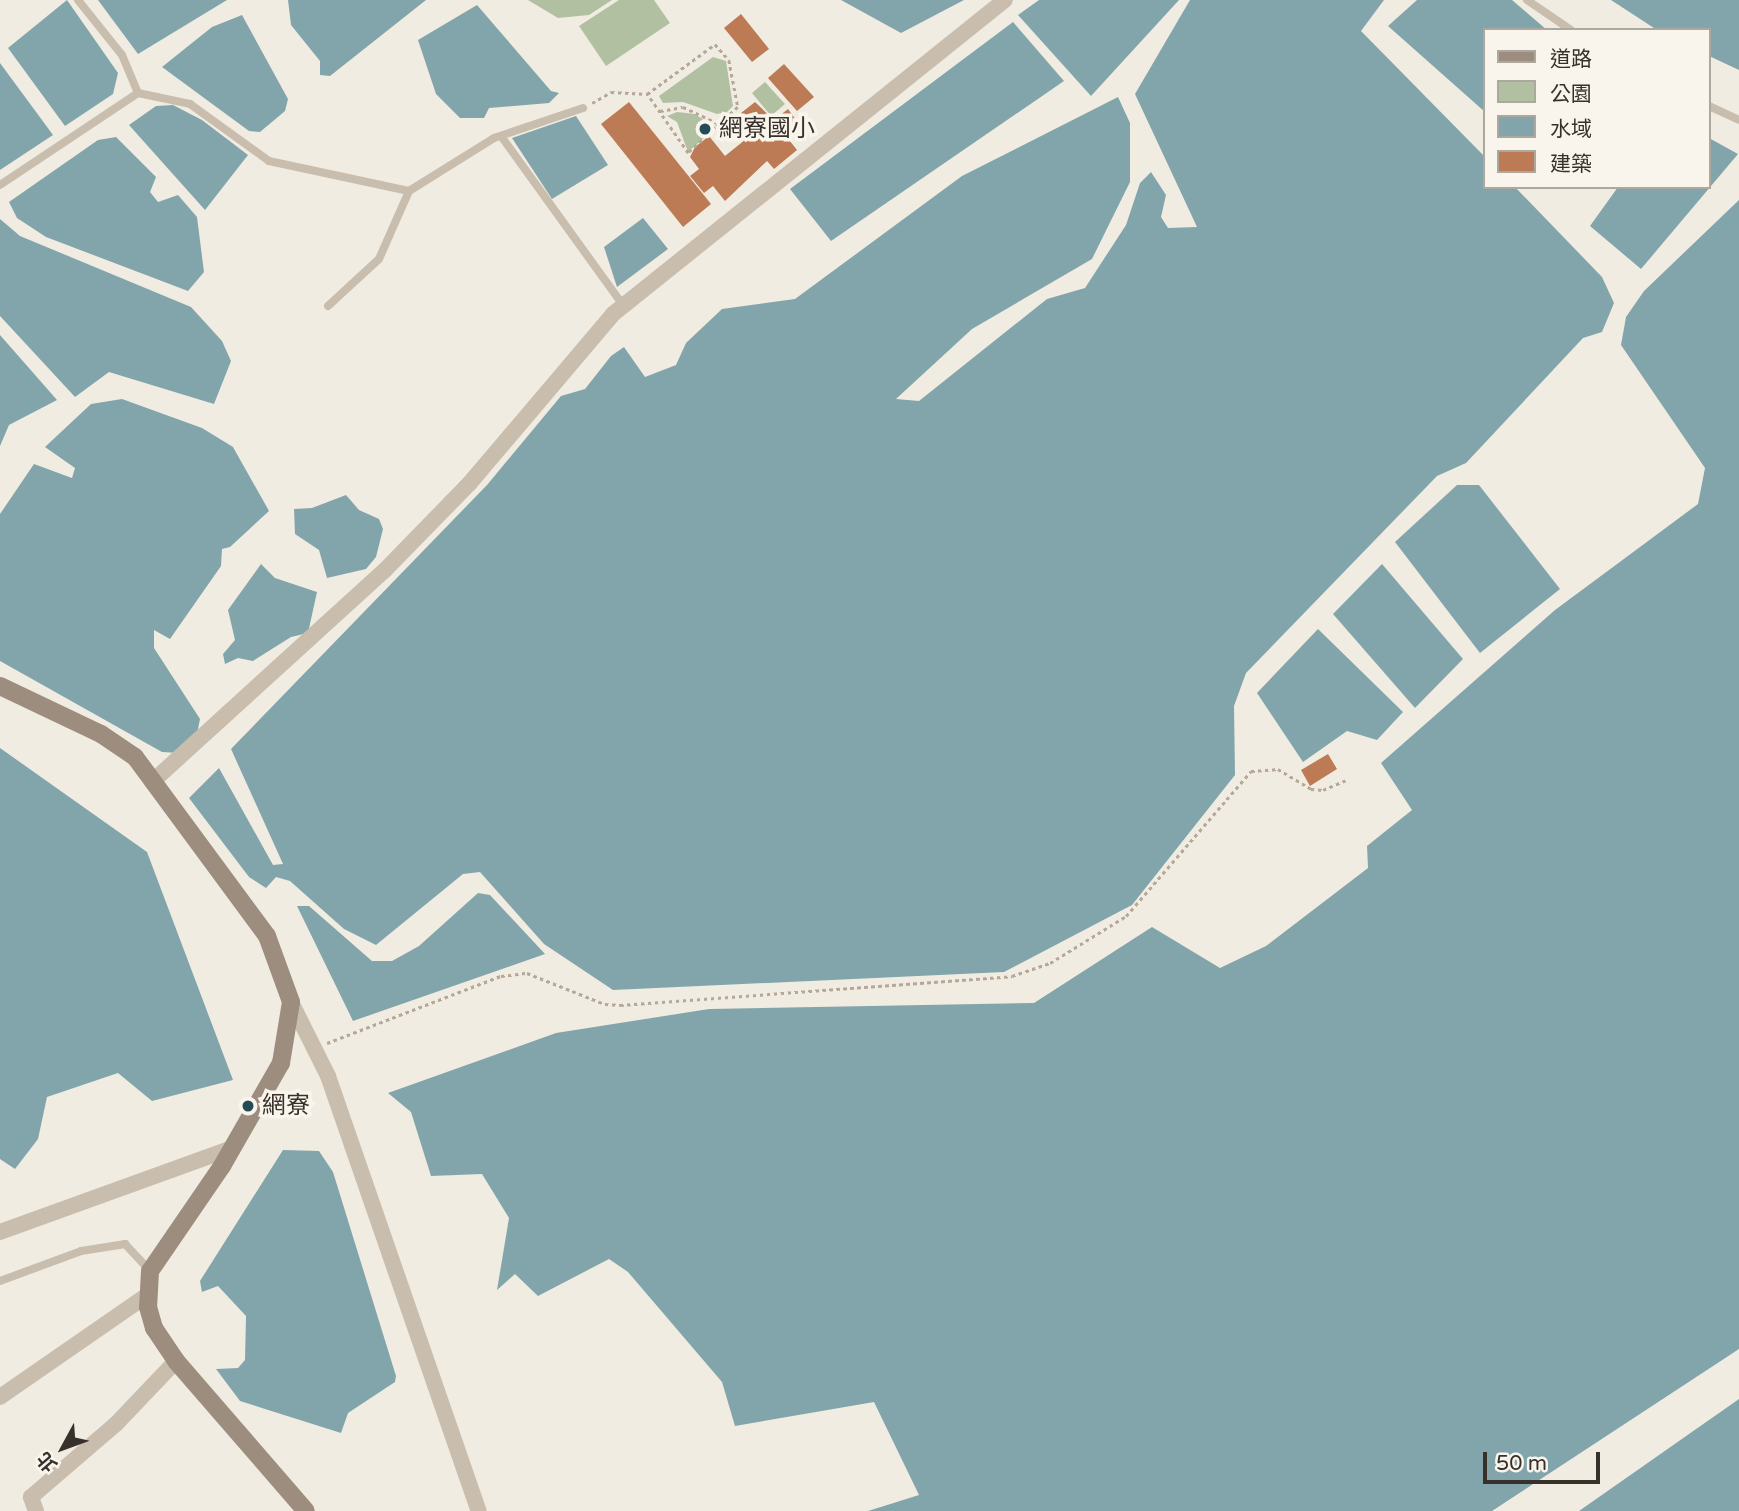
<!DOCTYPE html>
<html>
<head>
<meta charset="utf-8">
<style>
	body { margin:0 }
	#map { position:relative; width:1739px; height:1511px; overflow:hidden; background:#f1ece1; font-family:"Varela Round","Noto Sans TC",sans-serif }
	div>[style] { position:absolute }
	.green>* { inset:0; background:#b2c0a2 }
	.water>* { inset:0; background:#82a5ac }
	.building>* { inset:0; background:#bc7b54 }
	.path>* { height:2.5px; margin-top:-1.25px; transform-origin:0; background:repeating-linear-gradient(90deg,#b5a898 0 3.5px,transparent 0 7px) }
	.lane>* { height:8px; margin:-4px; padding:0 4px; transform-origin:4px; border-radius:4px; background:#c9bdad }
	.street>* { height:16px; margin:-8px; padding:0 8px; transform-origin:8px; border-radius:8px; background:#c9bdad }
	.secondary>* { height:18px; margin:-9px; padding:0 9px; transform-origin:9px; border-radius:9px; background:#9d8d7f }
	.dots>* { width:19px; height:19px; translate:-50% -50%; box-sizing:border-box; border:4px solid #f9f5ed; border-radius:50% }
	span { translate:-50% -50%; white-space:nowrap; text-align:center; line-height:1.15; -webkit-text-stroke:7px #f9f5ed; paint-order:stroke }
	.poi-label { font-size:24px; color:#38312b }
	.left { translate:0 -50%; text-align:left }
	.legend { position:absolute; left:1483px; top:28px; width:228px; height:161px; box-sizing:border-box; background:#f9f5ed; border:2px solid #aca79f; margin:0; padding:9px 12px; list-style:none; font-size:21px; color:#38312b }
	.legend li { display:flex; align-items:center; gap:14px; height:35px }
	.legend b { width:35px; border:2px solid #aca79f }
	.north { position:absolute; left:28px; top:1413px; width:70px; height:70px; -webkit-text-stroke:5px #f9f5ed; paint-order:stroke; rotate:229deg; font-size:19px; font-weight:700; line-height:28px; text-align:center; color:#38312b }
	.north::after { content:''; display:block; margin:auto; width:24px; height:32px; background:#38312b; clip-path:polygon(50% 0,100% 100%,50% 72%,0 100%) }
	.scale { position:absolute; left:1483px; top:1452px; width:117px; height:32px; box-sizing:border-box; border:4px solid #38312b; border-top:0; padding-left:9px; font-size:21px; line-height:24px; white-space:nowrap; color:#38312b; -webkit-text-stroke:5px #f9f5ed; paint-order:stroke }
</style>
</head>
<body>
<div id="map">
	<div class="green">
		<i style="clip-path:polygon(528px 0,612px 0,589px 15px,558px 18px)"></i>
		<i style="clip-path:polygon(619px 0,654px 0,670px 23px,606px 66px,579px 26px)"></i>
		<i style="clip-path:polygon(713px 57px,726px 61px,733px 106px,727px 112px,717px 114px,683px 102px,663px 103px,659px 96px)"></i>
		<i style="clip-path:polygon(765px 82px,785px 104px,771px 116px,752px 93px)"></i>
		<i style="clip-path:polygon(677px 112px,695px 114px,709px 124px,711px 132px,688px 152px,677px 122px,667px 116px)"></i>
	</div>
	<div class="water">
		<i style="clip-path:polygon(67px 0,118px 73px,113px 94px,65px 126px,8px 48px)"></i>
		<i style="clip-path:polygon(98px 0,227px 0,138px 54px)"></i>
		<i style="clip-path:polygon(288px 0,426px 0,330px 76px,320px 75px,320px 61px,291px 25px)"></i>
		<i style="clip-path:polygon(841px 0,964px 0,901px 33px)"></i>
		<i style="clip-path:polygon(1039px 0,1179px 0,1091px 96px,1018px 15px)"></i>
		<i style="clip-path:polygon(1190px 0,1384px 0,1361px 31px,1485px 157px,1485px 187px,1515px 187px,1602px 277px,1614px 303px,1602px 332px,1583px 338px,1466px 463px,1437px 476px,1246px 673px,1234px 706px,1235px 775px,1132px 905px,1004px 972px,613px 990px,544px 944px,480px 872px,463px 874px,376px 945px,344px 929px,290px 881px,276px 877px,266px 888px,249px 877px,189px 798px,219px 768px,273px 865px,283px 864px,231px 749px,487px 485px,561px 396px,585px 389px,611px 356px,624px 347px,645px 377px,676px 365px,686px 343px,722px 309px,795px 299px,962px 176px,1118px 97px,1130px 123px,1130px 182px,1092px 259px,972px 329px,896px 399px,919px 401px,1047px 299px,1085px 288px,1126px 225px,1140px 183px,1151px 172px,1166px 195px,1161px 217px,1168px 228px,1197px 227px,1135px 94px)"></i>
		<i style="clip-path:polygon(1417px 0,1512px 0,1547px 30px,1485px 30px,1485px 112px,1388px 26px)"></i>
		<i style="clip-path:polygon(1611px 0,1739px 0,1739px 70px,1709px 56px,1709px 30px,1657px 30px)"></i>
		<i style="clip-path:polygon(477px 5px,551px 91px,559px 93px,549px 103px,489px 108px,484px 118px,460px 118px,436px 94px,418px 40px)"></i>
		<i style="clip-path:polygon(242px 15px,288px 99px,285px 111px,260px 132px,249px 131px,162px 67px,212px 27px)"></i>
		<i style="clip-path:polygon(1013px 22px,1064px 81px,831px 241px,790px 189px)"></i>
		<i style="clip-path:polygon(0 63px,53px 135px,0 170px)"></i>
		<i style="clip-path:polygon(173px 105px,202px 120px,248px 155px,205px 210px,129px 125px,156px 106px)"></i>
		<i style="clip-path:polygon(576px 116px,608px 165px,552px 199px,512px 138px)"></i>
		<i style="clip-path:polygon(116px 137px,156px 177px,150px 192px,158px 202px,178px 195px,197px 217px,204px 272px,188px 291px,46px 237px,17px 218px,9px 202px,98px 140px)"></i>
		<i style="clip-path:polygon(1709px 138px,1738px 154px,1641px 269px,1590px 226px,1618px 187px,1709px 187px)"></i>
		<i style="clip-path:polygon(1739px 200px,1739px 1349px,1492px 1511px,868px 1511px,919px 1495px,874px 1402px,735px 1426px,722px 1382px,628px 1272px,609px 1259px,538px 1296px,515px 1274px,497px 1290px,509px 1218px,482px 1174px,431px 1176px,411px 1112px,388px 1093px,556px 1033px,709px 1009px,1034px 1003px,1152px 927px,1220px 968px,1266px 946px,1368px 868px,1367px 846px,1412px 810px,1381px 763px,1555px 610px,1698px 504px,1705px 468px,1621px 345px,1626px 317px,1644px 291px)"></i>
		<i style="clip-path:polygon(643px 218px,668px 249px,617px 287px,604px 247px)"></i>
		<i style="clip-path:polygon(0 219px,20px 236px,191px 307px,222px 341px,231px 361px,214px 404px,109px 372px,75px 397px,0 316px)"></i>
		<i style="clip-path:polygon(0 335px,57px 400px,9px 425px,0 446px)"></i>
		<i style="clip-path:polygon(122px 399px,202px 428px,233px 447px,269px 511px,230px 547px,222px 549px,221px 566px,170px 639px,154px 630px,154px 648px,200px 719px,197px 734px,179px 753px,162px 752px,0 661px,0 514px,34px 464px,72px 478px,75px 468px,45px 447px,91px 404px)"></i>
		<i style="clip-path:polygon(1457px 485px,1479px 485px,1560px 589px,1480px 653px,1395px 542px)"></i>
		<i style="clip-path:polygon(346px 495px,359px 510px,379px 519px,383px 529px,376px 557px,366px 569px,327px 578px,319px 550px,295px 534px,294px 509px,312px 508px)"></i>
		<i style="clip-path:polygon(261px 564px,275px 578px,317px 592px,308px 633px,291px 637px,253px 661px,238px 658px,225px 664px,223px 654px,235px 640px,228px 610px)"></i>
		<i style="clip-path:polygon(1382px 564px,1463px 659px,1415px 708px,1333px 614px)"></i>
		<i style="clip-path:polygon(1318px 629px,1403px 712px,1377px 740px,1347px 731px,1303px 762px,1257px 693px)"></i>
		<i style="clip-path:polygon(0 748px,147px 852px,233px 1080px,152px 1101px,118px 1073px,47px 1097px,38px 1139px,15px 1169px,0 1159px)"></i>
		<i style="clip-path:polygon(478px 893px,490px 895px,545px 954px,353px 1021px,297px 906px,309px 906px,372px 961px,392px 961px,419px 946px)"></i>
		<i style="clip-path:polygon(283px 1150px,319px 1151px,333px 1172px,396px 1376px,395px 1382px,348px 1413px,341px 1433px,240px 1401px,216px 1369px,238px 1368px,245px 1360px,246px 1316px,218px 1286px,202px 1292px,200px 1281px)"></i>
		<i style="clip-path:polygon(1739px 1399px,1739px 1511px,1579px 1511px)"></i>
	</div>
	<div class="building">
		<i style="clip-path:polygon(741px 14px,769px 49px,752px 62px,724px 28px)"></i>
		<i style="clip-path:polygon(784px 64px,814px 97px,797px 111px,768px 78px)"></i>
		<i style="clip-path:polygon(629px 102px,711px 204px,683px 227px,601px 124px)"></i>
		<i style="clip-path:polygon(755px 102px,774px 120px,788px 109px,796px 120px,782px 131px,797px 150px,774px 169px,767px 161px,725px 201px,713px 186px,704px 193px,690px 176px,699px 169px,690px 157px,695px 147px,709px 136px,725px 156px,756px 131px,741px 113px)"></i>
		<i style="clip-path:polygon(1328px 754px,1337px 769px,1310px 786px,1301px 770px)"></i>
	</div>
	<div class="path">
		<i style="left:592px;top:103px;width:22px;rotate:-30deg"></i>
		<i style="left:611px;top:92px;width:36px;rotate:3deg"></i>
		<i style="left:647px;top:94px;width:84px;rotate:-36.3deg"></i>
		<i style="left:715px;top:44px;width:21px;rotate:49deg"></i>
		<i style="left:729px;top:60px;width:48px;rotate:79.2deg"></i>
		<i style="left:738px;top:107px;width:68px;rotate:137.4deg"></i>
		<i style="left:688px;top:153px;width:72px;rotate:-124.8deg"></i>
		<i style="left:660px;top:111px;width:23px;rotate:-10deg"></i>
		<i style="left:683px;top:107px;width:38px;rotate:25deg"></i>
		<i style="left:327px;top:1043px;width:186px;rotate:-21.1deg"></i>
		<i style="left:501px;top:976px;width:26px;rotate:-7deg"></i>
		<i style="left:527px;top:973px;width:84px;rotate:21.7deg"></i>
		<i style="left:605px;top:1004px;width:15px;rotate:4deg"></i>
		<i style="left:620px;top:1005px;width:393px;rotate:-4.2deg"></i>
		<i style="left:1012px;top:976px;width:40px;rotate:-18.9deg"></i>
		<i style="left:1050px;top:963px;width:89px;rotate:-31.7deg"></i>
		<i style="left:1126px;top:916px;width:191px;rotate:-49.2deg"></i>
		<i style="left:1251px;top:771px;width:27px;rotate:-4deg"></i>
		<i style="left:1278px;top:769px;width:39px;rotate:31deg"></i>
		<i style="left:1311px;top:789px;width:12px;rotate:5deg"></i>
		<i style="left:1323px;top:790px;width:25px;rotate:-23deg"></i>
	</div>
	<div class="lane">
		<i style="left:78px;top:0;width:70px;rotate:51.3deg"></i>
		<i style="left:122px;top:55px;width:41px;rotate:67.2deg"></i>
		<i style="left:1527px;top:0;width:53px;rotate:34.3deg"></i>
		<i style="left:1709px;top:106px;width:33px;rotate:25deg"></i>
		<i style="left:501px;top:136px;width:208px;rotate:54.2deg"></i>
		<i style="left:0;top:185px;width:166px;rotate:-33.7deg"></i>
		<i style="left:138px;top:93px;width:53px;rotate:11.9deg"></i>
		<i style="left:190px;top:104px;width:97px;rotate:35.8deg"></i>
		<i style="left:269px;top:161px;width:143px;rotate:12.1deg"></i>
		<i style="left:409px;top:191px;width:100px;rotate:-31.9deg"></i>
		<i style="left:494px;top:138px;width:94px;rotate:-18.6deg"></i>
		<i style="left:328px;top:306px;width:69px;rotate:-42.7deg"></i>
		<i style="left:379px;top:259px;width:74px;rotate:-66.2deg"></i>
		<i style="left:0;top:1281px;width:86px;rotate:-20.3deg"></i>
		<i style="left:81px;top:1251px;width:45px;rotate:-9deg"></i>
		<i style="left:125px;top:1244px;width:37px;rotate:47deg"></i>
	</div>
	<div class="street">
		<i style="left:152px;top:782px;width:314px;rotate:-42.3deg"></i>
		<i style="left:384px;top:571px;width:122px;rotate:-45.7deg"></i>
		<i style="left:469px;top:484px;width:223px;rotate:-49.7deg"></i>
		<i style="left:613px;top:314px;width:502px;rotate:-38.7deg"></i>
		<i style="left:291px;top:1002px;width:83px;rotate:63.4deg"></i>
		<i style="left:328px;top:1076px;width:460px;rotate:70.9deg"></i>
		<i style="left:0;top:1232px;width:247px;rotate:-19.9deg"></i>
		<i style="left:0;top:1397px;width:181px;rotate:-34.7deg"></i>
		<i style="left:36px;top:1511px;width:15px;rotate:-110deg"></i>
		<i style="left:31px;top:1497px;width:112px;rotate:-40.7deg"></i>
		<i style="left:116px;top:1424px;width:87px;rotate:-46.4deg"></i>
	</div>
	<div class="secondary">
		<i style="left:0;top:686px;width:112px;rotate:25.4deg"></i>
		<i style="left:101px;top:734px;width:41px;rotate:34.1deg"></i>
		<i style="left:135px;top:757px;width:222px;rotate:53.6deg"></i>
		<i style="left:267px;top:936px;width:70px;rotate:70deg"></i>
		<i style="left:291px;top:1002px;width:62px;rotate:99.3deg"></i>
		<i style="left:281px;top:1063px;width:119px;rotate:119.8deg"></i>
		<i style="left:222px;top:1166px;width:127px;rotate:124.4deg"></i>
		<i style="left:150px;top:1271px;width:36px;rotate:93deg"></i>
		<i style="left:148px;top:1307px;width:22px;rotate:74deg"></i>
		<i style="left:154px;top:1328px;width:40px;rotate:56deg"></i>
		<i style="left:176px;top:1361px;width:198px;rotate:49.1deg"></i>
	</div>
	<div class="dots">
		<i style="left:705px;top:129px;background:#244c56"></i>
		<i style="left:248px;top:1106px;background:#244c56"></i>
	</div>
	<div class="poi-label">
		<span class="left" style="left:719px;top:129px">網寮國小</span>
		<span class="left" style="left:262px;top:1106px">網寮</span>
	</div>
	<ul class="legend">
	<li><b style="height:9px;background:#9d8d7f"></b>道路</li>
	<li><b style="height:19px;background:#b2c0a2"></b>公園</li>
	<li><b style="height:19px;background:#82a5ac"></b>水域</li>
	<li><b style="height:19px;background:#bc7b54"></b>建築</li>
	</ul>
	<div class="north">北</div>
	<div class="scale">50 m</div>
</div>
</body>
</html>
